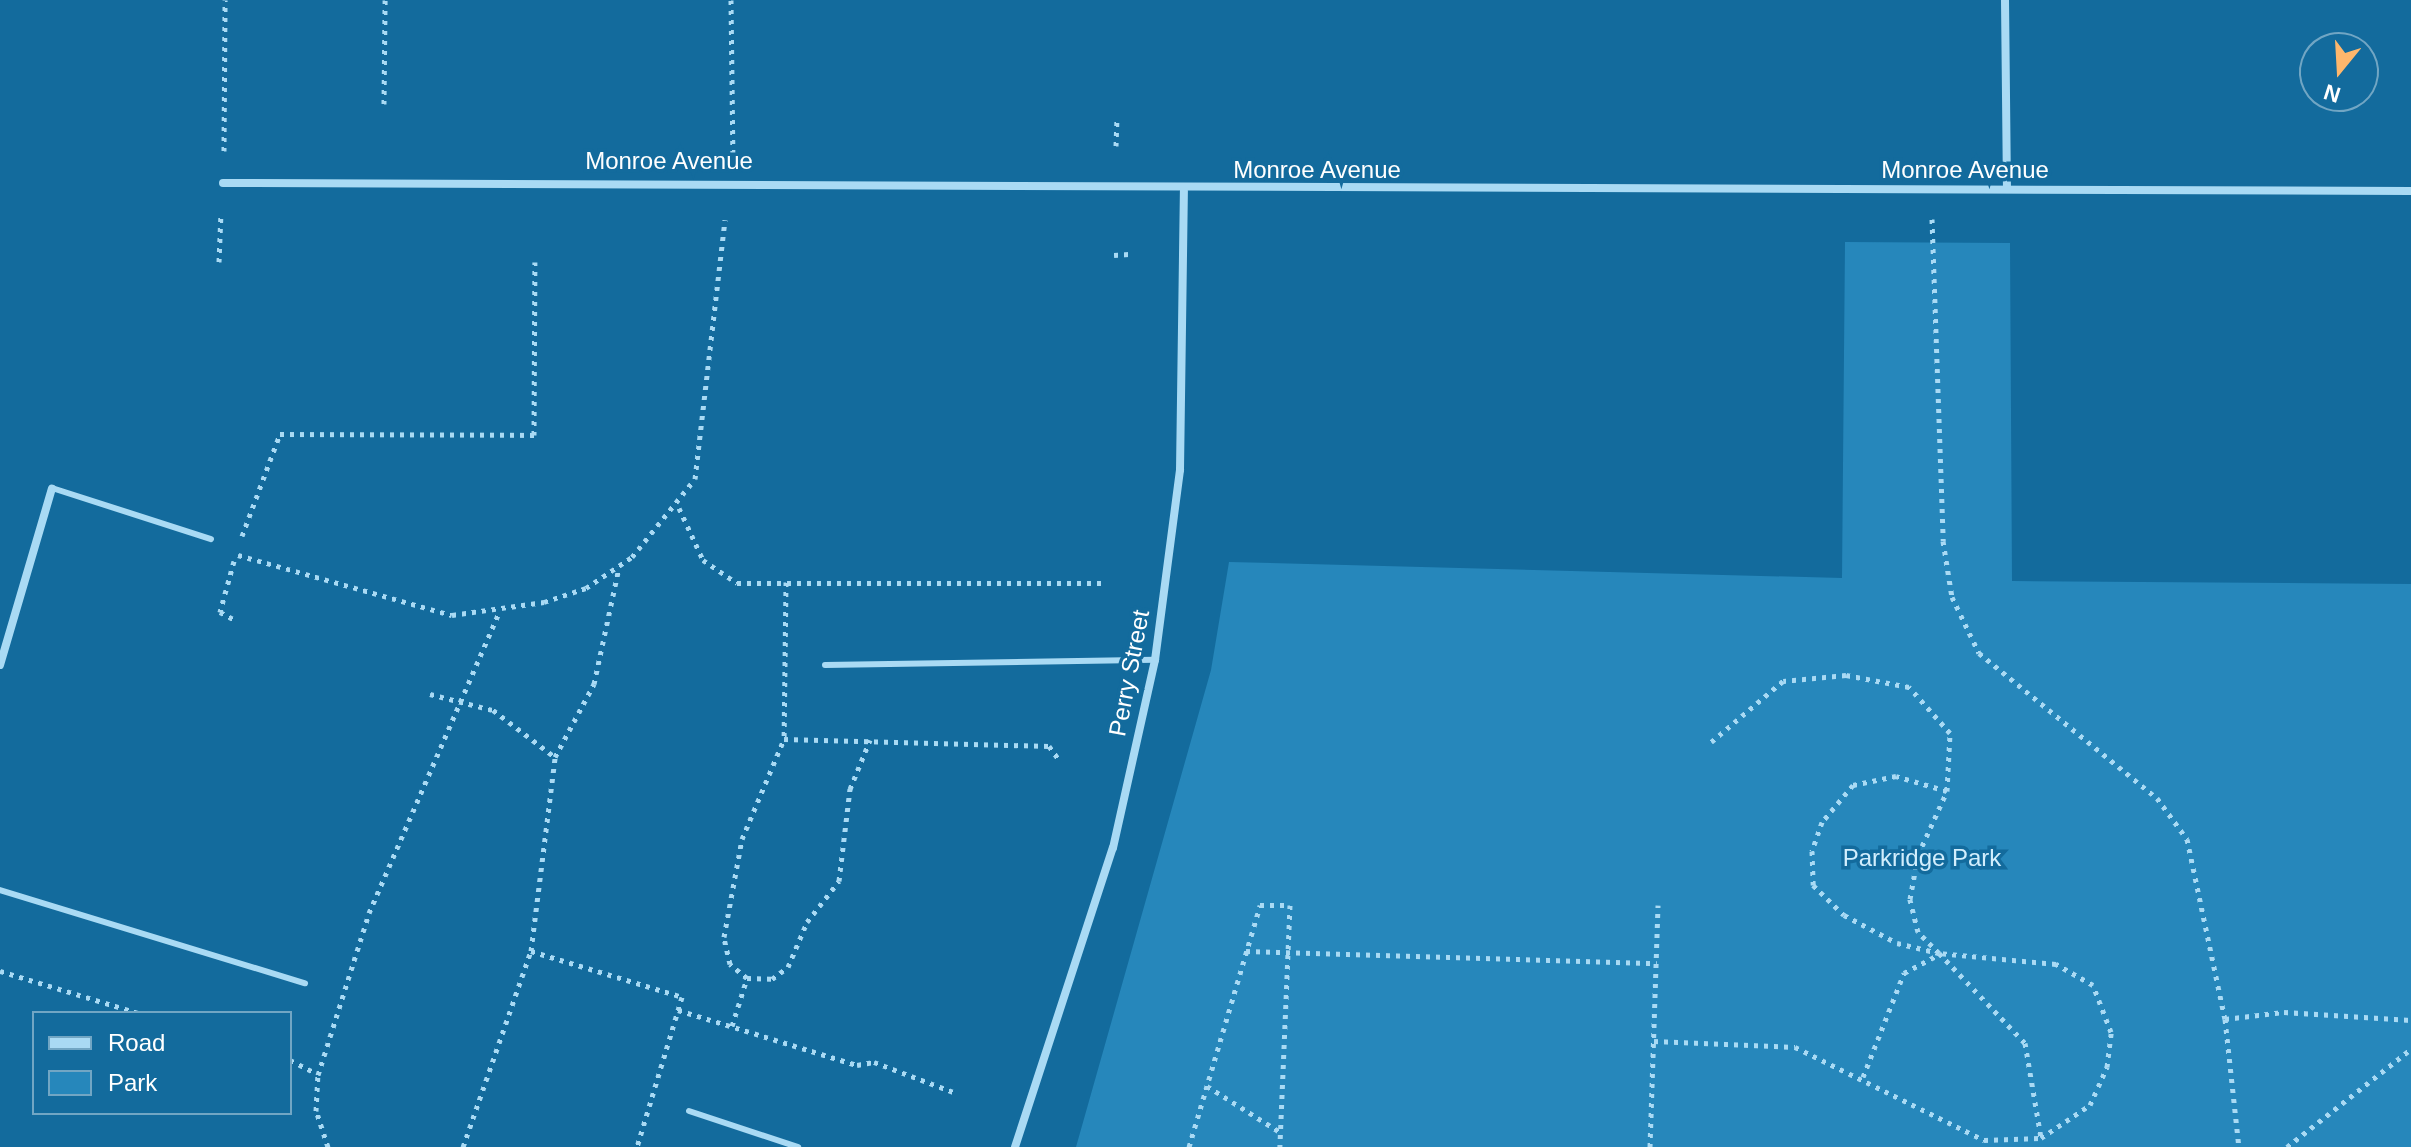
<!DOCTYPE html>
<html>
<head>
<meta charset="utf-8">
<style>
	body { margin:0 }
	#map { position:relative; width:2411px; height:1147px; overflow:hidden; background:#136b9d; font-family:Helvetica,sans-serif }
	div>[style] { position:absolute }
	.green>* { inset:0; background:#2687bb }
	.path>* { height:5px; margin-top:-2.5px; transform-origin:0; background:repeating-linear-gradient(90deg,#a9daf4 0 4px,transparent 0 10px) }
	.service>* { height:6px; margin:-3px; padding:0 3px; transform-origin:3px; border-radius:3px; background:#a9daf4 }
	.minor>* { height:8px; margin:-4px; padding:0 4px; transform-origin:4px; border-radius:4px; background:#a9daf4 }
	span { translate:-50% -50%; white-space:nowrap; text-align:center; line-height:1.15; -webkit-text-stroke:7px #136b9d; paint-order:stroke }
	.street-label { font-size:24px; color:#fff }
	.park-label { font-size:24px; color:#d2eefd }
	.legend { position:absolute; left:32px; top:1011px; width:260px; height:104px; box-sizing:border-box; background:#136b9d; border:2px solid #71a6c4; margin:0; padding:10px 14px; list-style:none; font-size:24px; color:#fff }
	.legend li { display:flex; align-items:center; gap:16px; height:40px }
	.legend b { width:40px; border:2px solid #71a6c4 }
	.north { position:absolute; left:2299px; top:32px; width:80px; height:80px; box-sizing:border-box; background:#136b9d; border:2px solid #71a6c4; border-radius:50%; rotate:198deg; font-size:22px; font-weight:700; line-height:32px; text-align:center; color:#fff }
	.north::after { content:''; display:block; margin:auto; width:28px; height:36px; background:#ffb76c; clip-path:polygon(50% 0,100% 100%,50% 72%,0 100%) }
</style>
</head>
<body>
<div id="map">
	<div class="green">
		<i style="clip-path:polygon(1845px 242px,2010px 243px,2012px 581px,2411px 584px,2411px 1147px,1076px 1147px,1211px 670px,1229px 562px,1842px 578px)"></i>
	</div>
	<div class="path">
		<i style="left:731px;top:0;width:155px;rotate:89.3deg"></i>
		<i style="left:384px;top:104px;width:104px;rotate:-89.4deg"></i>
		<i style="left:1116px;top:146px;width:26px;rotate:-88deg"></i>
		<i style="left:224px;top:151px;width:151px;rotate:-89.6deg"></i>
		<i style="left:1932px;top:219px;width:322px;rotate:88deg"></i>
		<i style="left:1943px;top:541px;width:57px;rotate:80.9deg"></i>
		<i style="left:1952px;top:597px;width:62px;rotate:64.3deg"></i>
		<i style="left:1979px;top:653px;width:230px;rotate:39.2deg"></i>
		<i style="left:2157px;top:798px;width:51px;rotate:53.8deg"></i>
		<i style="left:2187px;top:839px;width:184px;rotate:78.1deg"></i>
		<i style="left:2225px;top:1019px;width:129px;rotate:83.8deg"></i>
		<i style="left:1114px;top:255px;width:15px;rotate:-4deg"></i>
		<i style="left:219px;top:262px;width:49px;rotate:-87.7deg"></i>
		<i style="left:679px;top:508px;width:57px;rotate:65.2deg"></i>
		<i style="left:703px;top:560px;width:41px;rotate:34.1deg"></i>
		<i style="left:737px;top:583px;width:365px"></i>
		<i style="left:242px;top:536px;width:109px;rotate:-69.6deg"></i>
		<i style="left:280px;top:434px;width:254px;rotate:0.2deg"></i>
		<i style="left:534px;top:435px;width:173px;rotate:-89.7deg"></i>
		<i style="left:238px;top:555px;width:222px;rotate:15.7deg"></i>
		<i style="left:452px;top:615px;width:93px;rotate:-8deg"></i>
		<i style="left:544px;top:602px;width:44px;rotate:-18.4deg"></i>
		<i style="left:586px;top:588px;width:55px;rotate:-34deg"></i>
		<i style="left:632px;top:557px;width:100px;rotate:-51.1deg"></i>
		<i style="left:695px;top:479px;width:261px;rotate:-83.4deg"></i>
		<i style="left:234px;top:561px;width:53px;rotate:105.4deg"></i>
		<i style="left:220px;top:612px;width:17px;rotate:28deg"></i>
		<i style="left:786px;top:582px;width:157px;rotate:90.7deg"></i>
		<i style="left:784px;top:739px;width:265px;rotate:1.5deg"></i>
		<i style="left:1049px;top:746px;width:19px;rotate:54deg"></i>
		<i style="left:430px;top:694px;width:65px;rotate:14.3deg"></i>
		<i style="left:493px;top:710px;width:78px;rotate:37.2deg"></i>
		<i style="left:1947px;top:791px;width:53px;rotate:-163.6deg"></i>
		<i style="left:1896px;top:776px;width:44px;rotate:168.2deg"></i>
		<i style="left:1853px;top:785px;width:48px;rotate:130deg"></i>
		<i style="left:1822px;top:822px;width:31px;rotate:109deg"></i>
		<i style="left:1812px;top:851px;width:34px;rotate:88deg"></i>
		<i style="left:1813px;top:885px;width:43px;rotate:44.1deg"></i>
		<i style="left:1844px;top:915px;width:60px;rotate:27.8deg"></i>
		<i style="left:1897px;top:943px;width:43px;rotate:13.4deg"></i>
		<i style="left:1939px;top:953px;width:124px;rotate:46.3deg"></i>
		<i style="left:2025px;top:1043px;width:96px;rotate:80.4deg"></i>
		<i style="left:531px;top:951px;width:158px;rotate:16.9deg"></i>
		<i style="left:682px;top:997px;width:157px;rotate:106.7deg"></i>
		<i style="left:1246px;top:951px;width:411px;rotate:1.7deg"></i>
		<i style="left:0;top:971px;width:144px;rotate:16.9deg"></i>
		<i style="left:747px;top:978px;width:22px;rotate:-141deg"></i>
		<i style="left:730px;top:964px;width:28px;rotate:-103deg"></i>
		<i style="left:724px;top:937px;width:100px;rotate:-79.6deg"></i>
		<i style="left:742px;top:839px;width:108px;rotate:-67.2deg"></i>
		<i style="left:678px;top:1010px;width:187px;rotate:17.1deg"></i>
		<i style="left:857px;top:1065px;width:17px;rotate:-10deg"></i>
		<i style="left:874px;top:1062px;width:88px;rotate:20.7deg"></i>
		<i style="left:2225px;top:1019px;width:59px;rotate:-6.8deg"></i>
		<i style="left:2284px;top:1012px;width:127px;rotate:3.6deg"></i>
		<i style="left:732px;top:1026px;width:50px;rotate:-72.6deg"></i>
		<i style="left:747px;top:978px;width:25px;rotate:2deg"></i>
		<i style="left:772px;top:979px;width:20px;rotate:-37deg"></i>
		<i style="left:788px;top:967px;width:49px;rotate:-67.1deg"></i>
		<i style="left:807px;top:922px;width:52px;rotate:-52deg"></i>
		<i style="left:839px;top:881px;width:93px;rotate:-83.2deg"></i>
		<i style="left:850px;top:789px;width:53px;rotate:-67.8deg"></i>
		<i style="left:1654px;top:1041px;width:141px;rotate:2.4deg"></i>
		<i style="left:1795px;top:1047px;width:211px;rotate:26.2deg"></i>
		<i style="left:1984px;top:1140px;width:57px;rotate:-2deg"></i>
		<i style="left:2041px;top:1138px;width:59px;rotate:-34deg"></i>
		<i style="left:2090px;top:1105px;width:42px;rotate:-65.9deg"></i>
		<i style="left:2107px;top:1067px;width:35px;rotate:-83deg"></i>
		<i style="left:2111px;top:1032px;width:50px;rotate:-111deg"></i>
		<i style="left:2093px;top:985px;width:43px;rotate:-150.4deg"></i>
		<i style="left:2056px;top:964px;width:118px;rotate:-174.6deg"></i>
		<i style="left:1939px;top:953px;width:30px;rotate:-135deg"></i>
		<i style="left:1918px;top:932px;width:34px;rotate:-104deg"></i>
		<i style="left:1910px;top:899px;width:45px;rotate:-79.7deg"></i>
		<i style="left:1918px;top:855px;width:70px;rotate:-65.6deg"></i>
		<i style="left:1947px;top:791px;width:58px;rotate:-87deg"></i>
		<i style="left:1950px;top:733px;width:62px;rotate:-131.7deg"></i>
		<i style="left:1909px;top:687px;width:64px;rotate:-169.2deg"></i>
		<i style="left:1846px;top:675px;width:63px;rotate:174.6deg"></i>
		<i style="left:1783px;top:681px;width:94px;rotate:139.7deg"></i>
		<i style="left:290px;top:1060px;width:30px;rotate:27deg"></i>
		<i style="left:1863px;top:1077px;width:112px;rotate:-68.5deg"></i>
		<i style="left:1904px;top:973px;width:40px;rotate:-28deg"></i>
		<i style="left:1207px;top:1086px;width:86px;rotate:32.2deg"></i>
		<i style="left:328px;top:1147px;width:38px;rotate:-108deg"></i>
		<i style="left:316px;top:1111px;width:36px;rotate:-87deg"></i>
		<i style="left:318px;top:1075px;width:170px;rotate:-72.5deg"></i>
		<i style="left:369px;top:913px;width:328px;rotate:-66.6deg"></i>
		<i style="left:463px;top:1147px;width:207px;rotate:-70.9deg"></i>
		<i style="left:531px;top:951px;width:195px;rotate:-82.9deg"></i>
		<i style="left:555px;top:757px;width:83px;rotate:-61.9deg"></i>
		<i style="left:594px;top:684px;width:120px;rotate:-77.9deg"></i>
		<i style="left:1189px;top:1147px;width:252px;rotate:-73.6deg"></i>
		<i style="left:1260px;top:905px;width:30px"></i>
		<i style="left:1290px;top:905px;width:242px;rotate:92.4deg"></i>
		<i style="left:1650px;top:1147px;width:242px;rotate:-88.1deg"></i>
		<i style="left:2287px;top:1147px;width:158px;rotate:-38.3deg"></i>
	</div>
	<div class="service">
		<i style="left:52px;top:488px;width:167px;rotate:17.8deg"></i>
		<i style="left:825px;top:665px;width:330px;rotate:-0.9deg"></i>
		<i style="left:0;top:890px;width:319px;rotate:17deg"></i>
		<i style="left:689px;top:1111px;width:115px;rotate:18.3deg"></i>
	</div>
	<div class="minor">
		<i style="left:2005px;top:0;width:189px;rotate:89.4deg"></i>
		<i style="left:223px;top:183px;width:2188px;rotate:0.21deg"></i>
		<i style="left:0;top:665px;width:184px;rotate:-73.6deg"></i>
		<i style="left:1015px;top:1147px;width:315px;rotate:-71.9deg"></i>
		<i style="left:1113px;top:848px;width:193px;rotate:-77.4deg"></i>
		<i style="left:1155px;top:660px;width:192px;rotate:-82.5deg"></i>
		<i style="left:1180px;top:470px;width:279px;rotate:-89.2deg"></i>
	</div>
	<div class="street-label">
		<span style="left:669px;top:161px">Monroe Avenue</span>
		<span style="left:1317px;top:170px">Monroe Avenue</span>
		<span style="left:1965px;top:170px">Monroe Avenue</span>
		<span style="left:1129px;top:673px;rotate:-79deg">Perry Street</span>
	</div>
	<div class="park-label">
		<span style="left:1922px;top:858px">Parkridge Park</span>
	</div>
	<ul class="legend">
	<li><b style="height:10px;background:#a9daf4"></b>Road</li>
	<li><b style="height:22px;background:#2687bb"></b>Park</li>
	</ul>
	<div class="north">N</div>
</div>
</body>
</html>
